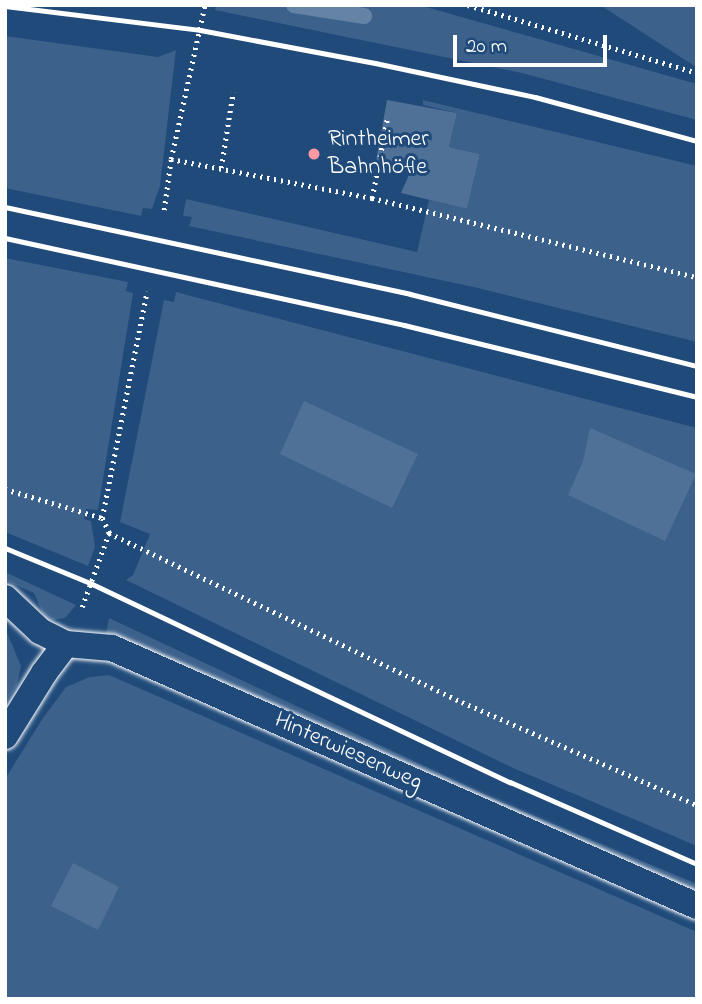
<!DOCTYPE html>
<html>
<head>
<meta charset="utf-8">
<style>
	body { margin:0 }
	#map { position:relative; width:702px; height:1004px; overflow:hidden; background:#1f4a7a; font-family:"Indie Flower",sans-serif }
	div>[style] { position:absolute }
	.green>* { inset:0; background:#3c618b }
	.stream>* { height:16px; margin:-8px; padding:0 8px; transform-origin:8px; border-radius:8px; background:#6583a4 }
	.building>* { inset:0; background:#507197 }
	.path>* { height:4.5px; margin-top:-2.25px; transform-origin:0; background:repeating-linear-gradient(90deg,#fff 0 2px,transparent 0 7px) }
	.roads { filter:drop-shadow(0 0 2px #fff) drop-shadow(0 0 2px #fff) }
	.lane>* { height:26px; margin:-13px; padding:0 13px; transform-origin:13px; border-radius:13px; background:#1f4a7a }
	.rail>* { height:5px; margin:-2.5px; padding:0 2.5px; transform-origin:2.5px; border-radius:2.5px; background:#fff }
	.dots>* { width:19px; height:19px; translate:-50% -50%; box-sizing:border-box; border:4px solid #1f4a7a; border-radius:50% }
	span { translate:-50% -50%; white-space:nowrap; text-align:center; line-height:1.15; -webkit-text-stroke:6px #1f4a7a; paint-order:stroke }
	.poi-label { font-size:24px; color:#fff }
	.left { translate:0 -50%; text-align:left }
	.street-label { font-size:24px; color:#fff }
	.frame { position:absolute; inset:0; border:7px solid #fff; pointer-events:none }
	.scale { position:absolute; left:453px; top:35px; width:154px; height:32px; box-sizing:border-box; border:4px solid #fff; border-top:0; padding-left:9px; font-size:21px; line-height:24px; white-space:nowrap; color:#fff; -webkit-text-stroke:5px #1f4a7a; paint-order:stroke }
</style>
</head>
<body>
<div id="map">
	<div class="green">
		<i style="clip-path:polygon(216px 5px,419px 5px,697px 84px,697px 120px,522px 73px,215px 10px)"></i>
		<i style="clip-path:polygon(600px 5px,697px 5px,697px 67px,696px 67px)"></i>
		<i style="clip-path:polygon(5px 36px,158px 57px,176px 50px,160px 186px,152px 209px,143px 208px,141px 216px,5px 188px)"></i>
		<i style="clip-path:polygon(423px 100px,697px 166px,697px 342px,478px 288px,189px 226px,192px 217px,183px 216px,186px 199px,417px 252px,429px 200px,467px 209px,480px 154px,449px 147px,457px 113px,423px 105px)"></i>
		<i style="clip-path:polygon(5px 258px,128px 282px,126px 291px,133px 293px,98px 510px,86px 509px,84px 519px,91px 521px,95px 547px,88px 566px,5px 532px)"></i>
		<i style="clip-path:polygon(176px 292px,697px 428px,697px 846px,513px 768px,126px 580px,133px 575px,150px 534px,120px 522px,164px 300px,174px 302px)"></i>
		<i style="clip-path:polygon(5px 572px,76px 605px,65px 618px,46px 621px,34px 593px,5px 580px)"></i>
		<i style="clip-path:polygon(109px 618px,503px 803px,697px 884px,697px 897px,106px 634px)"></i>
		<i style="clip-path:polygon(5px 628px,21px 666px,17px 685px,5px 703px)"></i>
		<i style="clip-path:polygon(109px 675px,697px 932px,697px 999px,5px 999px,5px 779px,43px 718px,66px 687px,90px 677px)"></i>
	</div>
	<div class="stream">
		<i style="left:294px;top:5px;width:71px;rotate:8.9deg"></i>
	</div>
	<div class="building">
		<i style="clip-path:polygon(387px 100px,457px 113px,449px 147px,480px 154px,467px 209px,401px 193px,412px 168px,376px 161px)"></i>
		<i style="clip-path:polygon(304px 401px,418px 454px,392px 508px,280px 454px)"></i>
		<i style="clip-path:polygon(590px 428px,696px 474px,665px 541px,568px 495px,583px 461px)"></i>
		<i style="clip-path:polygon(73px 863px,119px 887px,98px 930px,51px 906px)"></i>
	</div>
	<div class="path">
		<i style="left:468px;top:5px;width:239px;rotate:16.5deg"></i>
		<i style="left:171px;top:159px;width:205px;rotate:11deg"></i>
		<i style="left:372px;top:198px;width:334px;rotate:13.7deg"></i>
		<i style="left:221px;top:168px;width:77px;rotate:-81deg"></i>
		<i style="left:372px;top:198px;width:80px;rotate:-79.2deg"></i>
		<i style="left:164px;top:210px;width:51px;rotate:-82.2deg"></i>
		<i style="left:171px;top:159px;width:158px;rotate:-77.6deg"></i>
		<i style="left:5px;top:489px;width:101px;rotate:16.6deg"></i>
		<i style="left:109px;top:533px;width:391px;rotate:25.6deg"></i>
		<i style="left:462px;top:702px;width:257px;rotate:23.7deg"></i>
		<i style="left:82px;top:607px;width:79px;rotate:-70deg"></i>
		<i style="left:109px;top:533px;width:17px;rotate:-115deg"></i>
		<i style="left:102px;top:518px;width:231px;rotate:-78.8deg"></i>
	</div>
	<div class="roads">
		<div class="lane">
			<i style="left:5px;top:598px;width:48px;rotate:43.3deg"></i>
			<i style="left:40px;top:631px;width:29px;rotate:27deg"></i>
			<i style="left:66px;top:644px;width:46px;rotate:5deg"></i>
			<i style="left:112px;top:648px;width:639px;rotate:23.8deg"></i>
			<i style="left:5px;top:736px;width:74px;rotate:-58.2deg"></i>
			<i style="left:44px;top:673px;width:36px;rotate:-53deg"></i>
		</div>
	</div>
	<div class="rail">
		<i style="left:5px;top:6px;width:196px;rotate:7deg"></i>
		<i style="left:200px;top:30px;width:178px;rotate:10.7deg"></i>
		<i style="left:375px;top:63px;width:164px;rotate:12deg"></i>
		<i style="left:535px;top:97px;width:168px;rotate:15.2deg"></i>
		<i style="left:5px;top:207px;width:414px;rotate:12.1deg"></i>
		<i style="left:410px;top:294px;width:296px;rotate:14.1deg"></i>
		<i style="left:5px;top:238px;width:408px;rotate:12.3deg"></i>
		<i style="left:404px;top:325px;width:302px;rotate:13.8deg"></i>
		<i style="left:5px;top:548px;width:92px;rotate:22.4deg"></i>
		<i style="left:90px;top:583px;width:465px;rotate:25.4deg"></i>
		<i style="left:510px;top:782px;width:204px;rotate:23.7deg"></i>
	</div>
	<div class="dots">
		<i style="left:314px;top:154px;background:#ff9aa2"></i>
	</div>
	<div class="poi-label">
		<span class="left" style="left:328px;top:154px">Rintheimer<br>Bahnhöfle</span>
	</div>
	<div class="street-label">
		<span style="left:348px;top:752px;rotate:24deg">Hinterwiesenweg</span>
	</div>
	<div class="frame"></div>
	<div class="scale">20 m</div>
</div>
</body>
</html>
